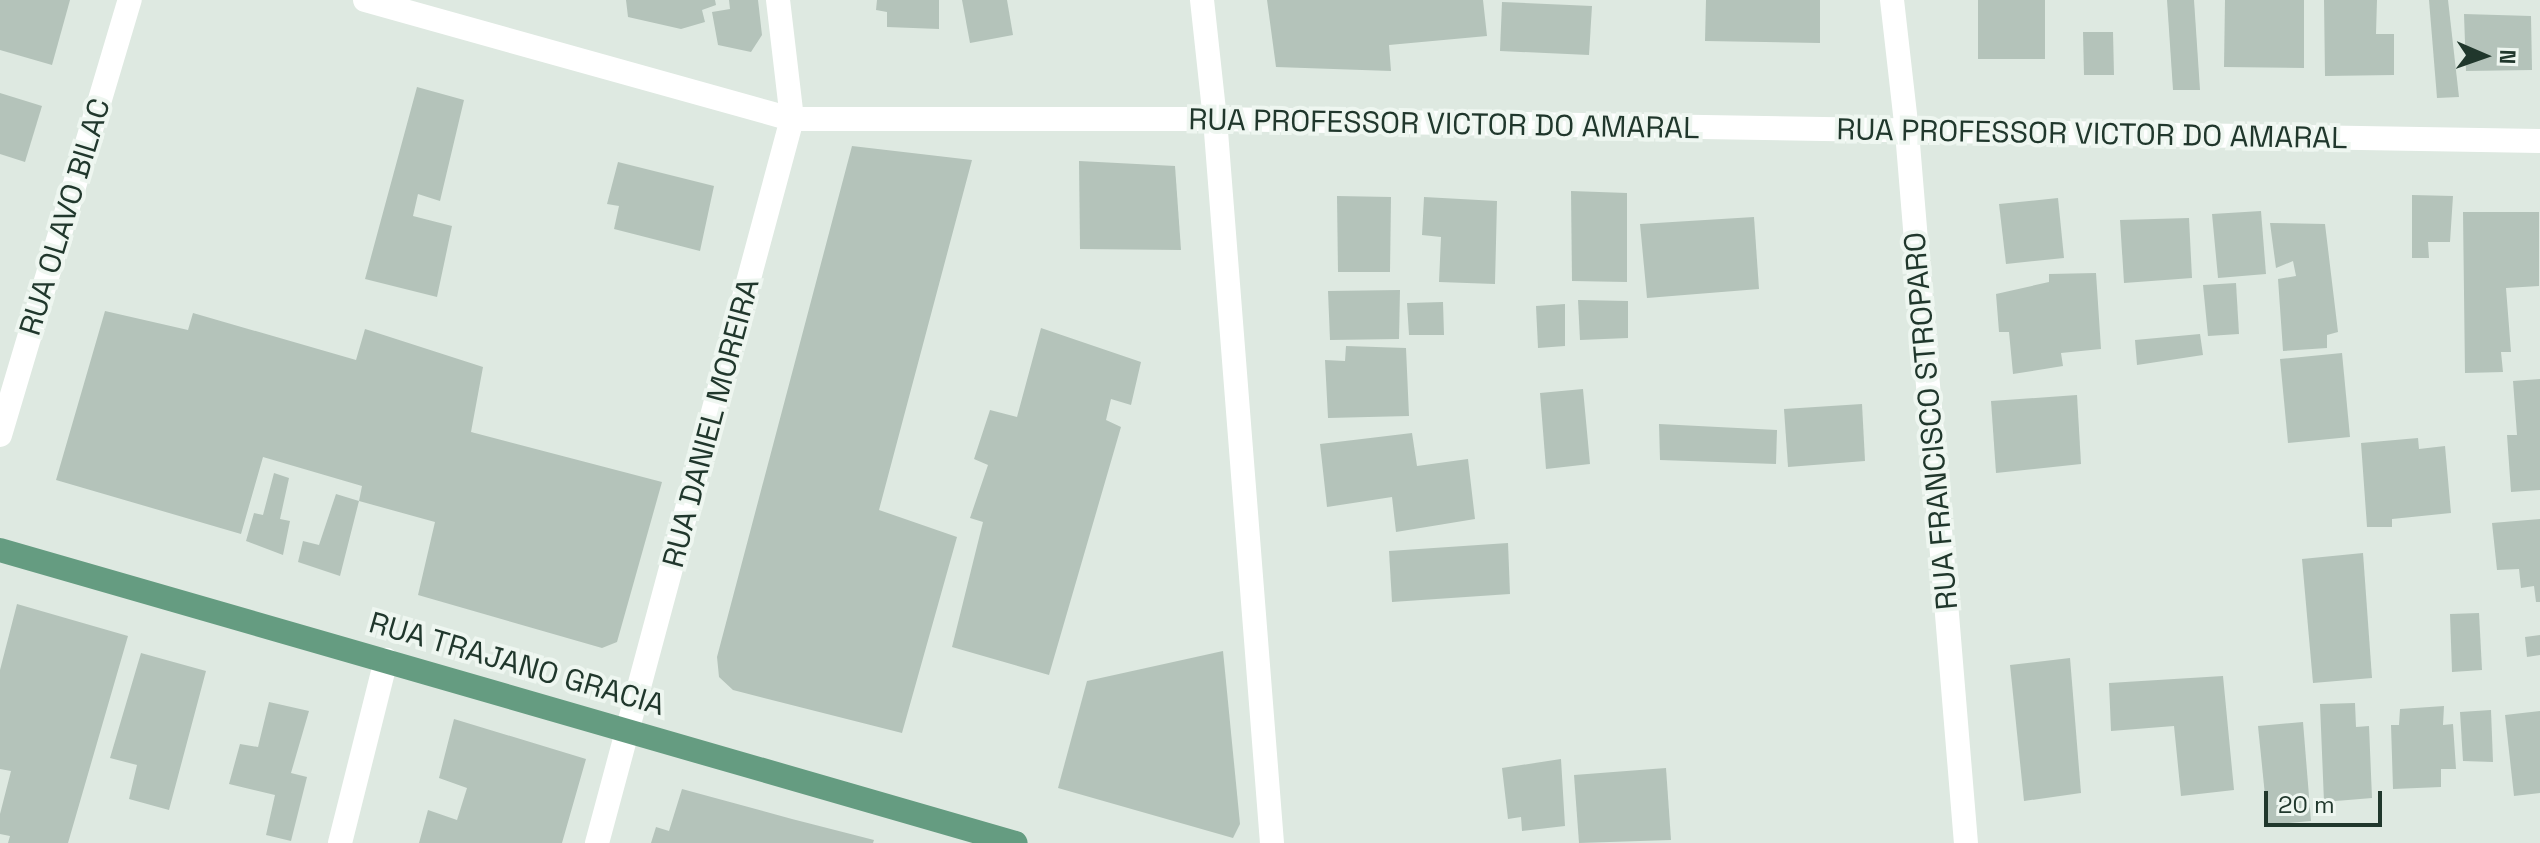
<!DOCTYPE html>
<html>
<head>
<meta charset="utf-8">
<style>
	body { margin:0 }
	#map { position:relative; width:2540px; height:843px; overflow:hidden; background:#dee9e1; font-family:"Space Grotesk",sans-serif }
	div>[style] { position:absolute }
	.building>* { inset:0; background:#b4c3ba }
	.minor>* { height:24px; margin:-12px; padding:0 12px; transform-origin:12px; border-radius:12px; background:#fff }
	.major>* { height:24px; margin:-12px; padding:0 12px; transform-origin:12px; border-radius:12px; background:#659c81 }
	span { translate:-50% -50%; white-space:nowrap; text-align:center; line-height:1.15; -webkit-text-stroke:8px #eef6f0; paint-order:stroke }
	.street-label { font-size:30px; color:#20372c }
	.north { position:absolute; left:2444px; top:16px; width:80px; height:80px; -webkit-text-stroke:6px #eef6f0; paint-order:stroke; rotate:92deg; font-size:22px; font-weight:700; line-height:32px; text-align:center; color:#20372c }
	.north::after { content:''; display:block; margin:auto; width:28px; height:36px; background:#20372c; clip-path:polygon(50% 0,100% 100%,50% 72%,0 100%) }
	.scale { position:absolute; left:2264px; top:791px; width:118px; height:36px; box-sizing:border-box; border:4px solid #20372c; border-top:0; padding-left:10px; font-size:24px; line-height:28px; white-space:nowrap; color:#20372c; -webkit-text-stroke:6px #eef6f0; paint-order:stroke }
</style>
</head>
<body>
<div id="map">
	<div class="building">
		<i style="clip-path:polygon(0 0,70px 0,52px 65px,0 50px)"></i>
		<i style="clip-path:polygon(626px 0,715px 0,716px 5px,702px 10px,705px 22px,681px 29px,628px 17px)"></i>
		<i style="clip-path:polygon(729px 0,758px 0,762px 35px,751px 52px,718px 45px,712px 12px,730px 9px)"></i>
		<i style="clip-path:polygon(877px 0,939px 0,939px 29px,887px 27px,887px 12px,876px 10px)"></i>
		<i style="clip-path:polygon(962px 0,1007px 0,1013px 35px,970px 43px)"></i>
		<i style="clip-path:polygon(1267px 0,1483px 0,1487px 36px,1389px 45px,1391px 71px,1276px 67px)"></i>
		<i style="clip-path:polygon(1706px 0,1820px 0,1820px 43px,1705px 41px)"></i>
		<i style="clip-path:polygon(1978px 0,2045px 0,2045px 59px,1978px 59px)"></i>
		<i style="clip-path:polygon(2167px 0,2194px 0,2200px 90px,2173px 90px)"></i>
		<i style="clip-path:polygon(2225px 0,2304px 0,2304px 68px,2224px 67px)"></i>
		<i style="clip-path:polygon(2324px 0,2377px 0,2376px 34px,2394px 34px,2394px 75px,2325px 76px)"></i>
		<i style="clip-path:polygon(2429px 0,2448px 0,2459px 97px,2437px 98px)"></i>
		<i style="clip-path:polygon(1502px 2px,1592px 6px,1589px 55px,1500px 51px)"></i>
		<i style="clip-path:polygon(2464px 14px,2531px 16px,2532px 70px,2466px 71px)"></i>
		<i style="clip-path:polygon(2083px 32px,2113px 32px,2114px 75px,2084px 75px)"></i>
		<i style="clip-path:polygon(417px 87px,464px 100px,440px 201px,418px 194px,413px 216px,452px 226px,437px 297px,365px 279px)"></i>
		<i style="clip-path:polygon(0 93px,42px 106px,25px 162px,0 154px)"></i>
		<i style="clip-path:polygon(852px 146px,972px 160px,879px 510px,957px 537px,902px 733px,733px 690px,719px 677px,717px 657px)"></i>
		<i style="clip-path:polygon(1079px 161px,1175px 166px,1181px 250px,1080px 249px)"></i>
		<i style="clip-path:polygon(618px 162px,714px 186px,700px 251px,614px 229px,619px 206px,607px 204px)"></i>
		<i style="clip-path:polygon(1571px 191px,1627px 193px,1627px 282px,1572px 281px)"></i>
		<i style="clip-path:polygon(2412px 195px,2453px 196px,2450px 242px,2428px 242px,2429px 258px,2412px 258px)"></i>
		<i style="clip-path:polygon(1337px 196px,1391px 197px,1390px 272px,1338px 272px)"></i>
		<i style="clip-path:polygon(1424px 197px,1497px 201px,1495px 284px,1439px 282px,1441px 237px,1422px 235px)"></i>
		<i style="clip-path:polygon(2058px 198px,2064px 258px,2006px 264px,1999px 204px)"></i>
		<i style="clip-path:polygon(2261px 211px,2266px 274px,2218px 278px,2212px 214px)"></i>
		<i style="clip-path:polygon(2463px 212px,2539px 212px,2539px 286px,2506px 288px,2511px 352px,2501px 352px,2503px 372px,2465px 373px)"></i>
		<i style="clip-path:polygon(1754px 217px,1759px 289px,1647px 298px,1640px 224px)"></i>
		<i style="clip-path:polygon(2189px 218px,2192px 278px,2124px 283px,2120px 220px)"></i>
		<i style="clip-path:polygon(2270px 223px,2325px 224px,2338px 332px,2327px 335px,2327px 348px,2283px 351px,2278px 279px,2296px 276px,2293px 261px,2276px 268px)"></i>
		<i style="clip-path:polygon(2096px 273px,2101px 349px,2061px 353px,2063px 366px,2013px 374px,2009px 332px,1999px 332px,1996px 294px,2049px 282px,2049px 274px)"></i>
		<i style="clip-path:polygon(2236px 283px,2239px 334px,2208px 336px,2203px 285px)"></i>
		<i style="clip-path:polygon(1400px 290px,1399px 339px,1330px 340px,1328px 291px)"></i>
		<i style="clip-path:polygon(1578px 300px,1628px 301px,1628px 338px,1580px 340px)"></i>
		<i style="clip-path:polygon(1443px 302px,1444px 335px,1409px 335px,1407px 303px)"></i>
		<i style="clip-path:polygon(1565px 304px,1565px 346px,1538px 348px,1536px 306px)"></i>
		<i style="clip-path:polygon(105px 311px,188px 330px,193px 313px,356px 360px,365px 329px,483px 367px,471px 432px,662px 482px,617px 642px,602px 648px,418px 595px,435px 522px,359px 501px,362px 486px,263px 457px,241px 534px,56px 480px)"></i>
		<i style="clip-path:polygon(1041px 328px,1141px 362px,1131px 405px,1111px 399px,1106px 420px,1121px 427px,1049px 675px,952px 647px,983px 522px,970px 518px,988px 465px,974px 459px,990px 410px,1017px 417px)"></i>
		<i style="clip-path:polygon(2200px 334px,2203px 355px,2137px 365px,2135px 340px)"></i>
		<i style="clip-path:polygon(1346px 346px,1406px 348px,1409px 416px,1328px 418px,1325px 360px,1345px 361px)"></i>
		<i style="clip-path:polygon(2342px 353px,2350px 437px,2288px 443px,2280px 359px)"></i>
		<i style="clip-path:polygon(2540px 379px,2540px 490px,2511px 492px,2507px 435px,2517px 435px,2513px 381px)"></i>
		<i style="clip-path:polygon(1583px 389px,1590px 464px,1546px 469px,1540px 393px)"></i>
		<i style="clip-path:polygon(2077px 395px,2081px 464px,1996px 473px,1991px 401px)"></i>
		<i style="clip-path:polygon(1862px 404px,1865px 461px,1788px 467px,1784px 409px)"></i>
		<i style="clip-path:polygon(1659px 424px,1777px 430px,1776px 464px,1660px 460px)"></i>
		<i style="clip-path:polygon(1412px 433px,1417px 466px,1468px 459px,1475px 519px,1396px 532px,1392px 497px,1327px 507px,1320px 444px)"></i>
		<i style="clip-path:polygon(2418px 438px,2419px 449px,2445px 446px,2451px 513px,2392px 519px,2392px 527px,2367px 527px,2361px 443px)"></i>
		<i style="clip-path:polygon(274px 473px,289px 478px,280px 519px,290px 521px,283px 555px,246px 541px,254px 513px,263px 515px)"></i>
		<i style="clip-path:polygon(336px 494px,359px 501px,340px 576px,298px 562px,303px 541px,319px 545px)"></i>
		<i style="clip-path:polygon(2540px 519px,2540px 602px,2536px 602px,2534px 586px,2521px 588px,2519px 569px,2497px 570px,2492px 523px)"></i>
		<i style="clip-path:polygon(1508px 543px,1510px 594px,1392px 602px,1389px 551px)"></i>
		<i style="clip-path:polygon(2363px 553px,2372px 678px,2313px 683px,2302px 559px)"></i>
		<i style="clip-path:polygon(17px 604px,128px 636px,68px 843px,8px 843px,10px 836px,0 834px,0 814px,11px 771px,0 769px,0 670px)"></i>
		<i style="clip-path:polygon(2479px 613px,2482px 670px,2452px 672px,2450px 614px)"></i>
		<i style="clip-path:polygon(2540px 635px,2540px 655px,2527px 657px,2525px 637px)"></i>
		<i style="clip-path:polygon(1223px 651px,1240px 824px,1233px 838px,1058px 788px,1087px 681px)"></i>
		<i style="clip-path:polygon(141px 653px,206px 671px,169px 810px,129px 799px,137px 765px,110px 758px)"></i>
		<i style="clip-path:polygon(2070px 658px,2081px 793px,2024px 801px,2010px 665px)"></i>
		<i style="clip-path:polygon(2223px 676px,2234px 790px,2181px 796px,2174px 726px,2111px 731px,2109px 683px)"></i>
		<i style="clip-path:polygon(269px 702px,309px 711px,291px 773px,307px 777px,291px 841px,266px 835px,275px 795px,229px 784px,240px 744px,258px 747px)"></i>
		<i style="clip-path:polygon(2355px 703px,2356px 727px,2369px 726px,2372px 798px,2324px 802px,2320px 704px)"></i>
		<i style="clip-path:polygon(2444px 706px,2443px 725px,2453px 724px,2456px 769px,2441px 769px,2441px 787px,2393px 789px,2391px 725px,2399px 725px,2400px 709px)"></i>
		<i style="clip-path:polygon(2491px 710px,2493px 762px,2463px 761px,2460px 712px)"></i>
		<i style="clip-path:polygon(2540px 711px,2540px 793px,2514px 796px,2505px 715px)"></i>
		<i style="clip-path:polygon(454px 719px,586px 759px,562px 843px,419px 843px,428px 810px,457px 820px,467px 788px,439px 778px)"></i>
		<i style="clip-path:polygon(2303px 722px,2311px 821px,2268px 825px,2258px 726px)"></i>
		<i style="clip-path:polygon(1561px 759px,1565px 826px,1522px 831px,1521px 817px,1508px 819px,1502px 768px)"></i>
		<i style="clip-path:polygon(1666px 768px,1671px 840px,1579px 843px,1574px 775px)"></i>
		<i style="clip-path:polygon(682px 789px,792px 819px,874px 840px,873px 843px,651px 843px,656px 827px,669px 831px)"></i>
	</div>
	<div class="minor">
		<i style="left:365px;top:0;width:443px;rotate:15.6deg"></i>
		<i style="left:792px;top:119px;width:423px"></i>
		<i style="left:1215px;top:119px;width:1325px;rotate:0.95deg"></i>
		<i style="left:1202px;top:0;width:120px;rotate:83.8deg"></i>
		<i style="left:1215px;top:119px;width:726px;rotate:85.5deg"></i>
		<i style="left:1892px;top:0;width:133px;rotate:83.5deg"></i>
		<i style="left:1907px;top:132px;width:713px;rotate:85.26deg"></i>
		<i style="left:0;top:435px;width:454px;rotate:-73.4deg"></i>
		<i style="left:340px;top:843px;width:189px;rotate:-75.9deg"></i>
		<i style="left:597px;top:843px;width:750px;rotate:-74.93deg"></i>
		<i style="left:792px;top:119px;width:120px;rotate:-96.7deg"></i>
	</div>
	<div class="major">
		<i style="left:0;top:550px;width:1057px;rotate:16.09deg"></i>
	</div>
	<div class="street-label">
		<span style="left:1444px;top:124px;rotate:1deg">RUA PROFESSOR VICTOR DO AMARAL</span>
		<span style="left:2092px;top:134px;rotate:1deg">RUA PROFESSOR VICTOR DO AMARAL</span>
		<span style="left:65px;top:217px;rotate:-73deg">RUA OLAVO BILAC</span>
		<span style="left:1931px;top:421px;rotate:-95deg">RUA FRANCISCO STROPARO</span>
		<span style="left:711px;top:423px;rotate:-75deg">RUA DANIEL MOREIRA</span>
		<span style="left:517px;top:664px;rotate:16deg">RUA TRAJANO GRACIA</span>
	</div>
	<div class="north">N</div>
	<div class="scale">20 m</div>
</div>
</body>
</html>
